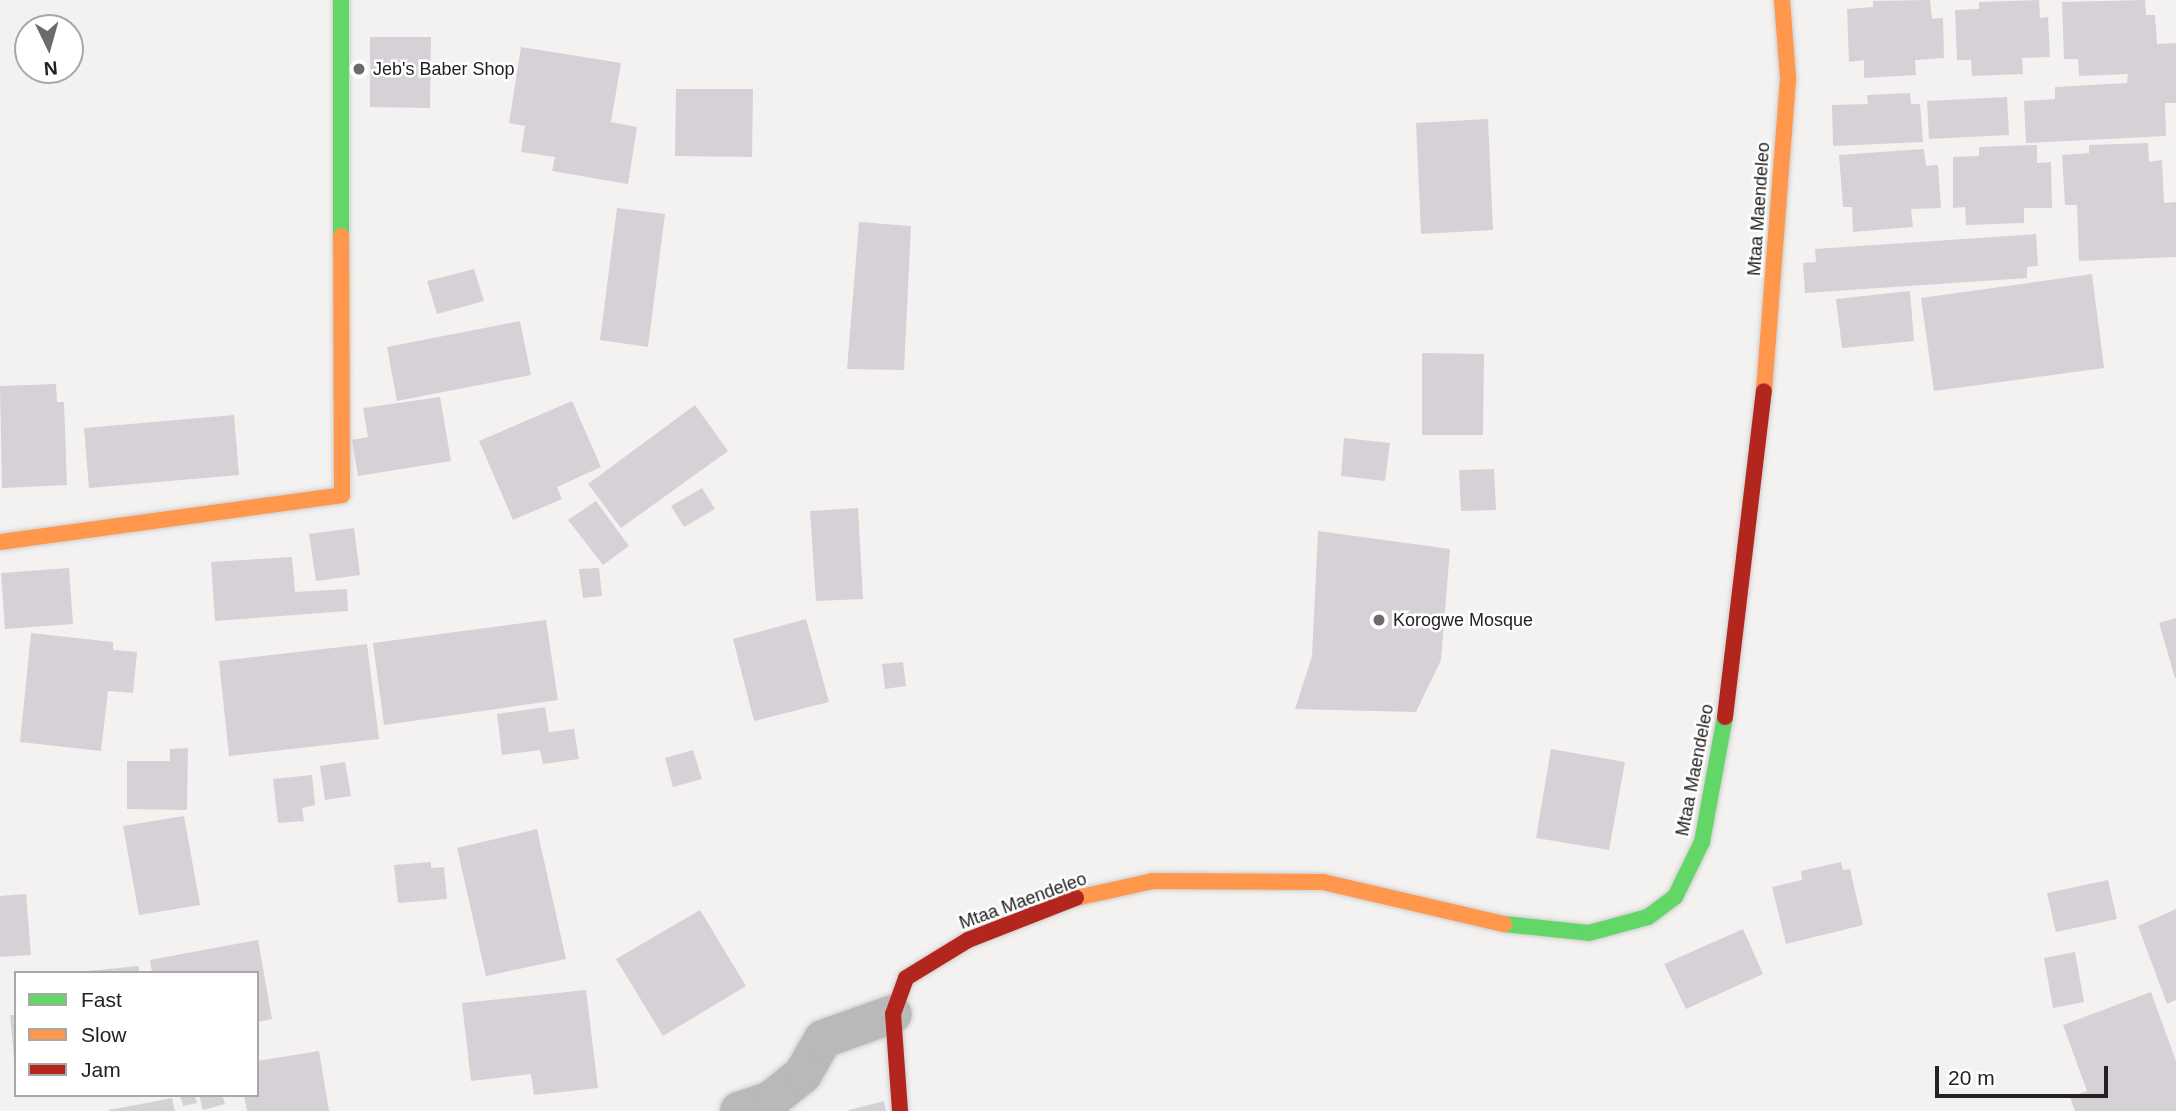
<!DOCTYPE html>
<html>
<head>
<meta charset="utf-8">
<style>
	body { margin:0 }
	#map { position:relative; width:2176px; height:1111px; overflow:hidden; background:#f4f2f0; font-family:Helvetica,sans-serif }
	div>[style] { position:absolute }
	.building>* { inset:0; background:#d5d1d7 }
	.roads { filter:drop-shadow(0 0 2px #cecdcc) drop-shadow(0 0 2px #cecdcc) }
	.street>* { height:38px; margin:-19px; padding:0 19px; transform-origin:19px; border-radius:19px; background:#b8b9b8 }
	.fast>* { height:16px; margin:-8px; padding:0 8px; transform-origin:8px; border-radius:8px; background:#63d668 }
	.slow>* { height:16px; margin:-8px; padding:0 8px; transform-origin:8px; border-radius:8px; background:#ff974d }
	.jam>* { height:16px; margin:-8px; padding:0 8px; transform-origin:8px; border-radius:8px; background:#b3261e }
	.dots>* { width:19px; height:19px; translate:-50% -50%; box-sizing:border-box; border:4px solid #fff; border-radius:50% }
	span { translate:-50% -50%; white-space:nowrap; text-align:center; line-height:1.15; -webkit-text-stroke:5px #fff; paint-order:stroke }
	.poi-label { font-size:18px; color:#232221 }
	.left { translate:0 -50%; text-align:left }
	.street-label { font-size:18px; color:#232221 }
	.legend { position:absolute; left:14px; top:971px; width:245px; height:126px; box-sizing:border-box; background:#fff; border:2px solid #a7a7a6; margin:0; padding:9px 12px; list-style:none; font-size:21px; color:#232221 }
	.legend li { display:flex; align-items:center; gap:14px; height:35px }
	.legend b { width:35px; border:2px solid #a7a7a6 }
	.north { position:absolute; left:14px; top:14px; width:70px; height:70px; box-sizing:border-box; background:#fff; border:2px solid #a7a7a6; border-radius:50%; rotate:175deg; font-size:19px; font-weight:700; line-height:28px; text-align:center; color:#232221 }
	.north::after { content:''; display:block; margin:auto; width:24px; height:32px; background:#6c6b69; clip-path:polygon(50% 0,100% 100%,50% 72%,0 100%) }
	.scale { position:absolute; left:1935px; top:1066px; width:173px; height:32px; box-sizing:border-box; border:4px solid #232221; border-top:0; padding-left:9px; font-size:21px; line-height:24px; white-space:nowrap; color:#232221; -webkit-text-stroke:5px #fff; paint-order:stroke }
</style>
</head>
<body>
<div id="map">
	<div class="building">
		<i style="clip-path:polygon(1930px 0,1932px 19px,1943px 18px,1944px 58px,1915px 60px,1916px 75px,1864px 78px,1864px 60px,1849px 62px,1847px 9px,1873px 7px,1873px 1px)"></i>
		<i style="clip-path:polygon(2039px 0,2040px 18px,2048px 17px,2050px 57px,2022px 58px,2023px 74px,1972px 76px,1971px 60px,1957px 60px,1955px 10px,1979px 9px,1979px 2px)"></i>
		<i style="clip-path:polygon(2145px 0,2146px 15px,2155px 15px,2157px 44px,2176px 43px,2176px 103px,2165px 103px,2166px 136px,2026px 143px,2024px 101px,2055px 99px,2055px 87px,2127px 83px,2128px 74px,2079px 76px,2078px 59px,2064px 59px,2062px 2px)"></i>
		<i style="clip-path:polygon(370px 37px,431px 37px,430px 108px,370px 107px)"></i>
		<i style="clip-path:polygon(521px 47px,621px 63px,611px 122px,637px 127px,628px 184px,552px 171px,555px 157px,521px 152px,525px 126px,509px 123px)"></i>
		<i style="clip-path:polygon(676px 89px,753px 89px,752px 157px,675px 156px)"></i>
		<i style="clip-path:polygon(1910px 93px,1911px 104px,1920px 104px,1923px 142px,1833px 146px,1832px 105px,1868px 104px,1867px 95px)"></i>
		<i style="clip-path:polygon(2007px 97px,2009px 135px,1929px 139px,1927px 101px)"></i>
		<i style="clip-path:polygon(1488px 119px,1493px 230px,1421px 234px,1416px 123px)"></i>
		<i style="clip-path:polygon(2148px 143px,2149px 162px,2162px 160px,2164px 203px,2176px 202px,2176px 257px,2079px 261px,2077px 205px,2065px 205px,2062px 155px,2089px 153px,2089px 145px)"></i>
		<i style="clip-path:polygon(2037px 145px,2037px 163px,2051px 162px,2052px 208px,2024px 208px,2024px 223px,1966px 225px,1965px 207px,1953px 208px,1953px 157px,1979px 156px,1979px 147px)"></i>
		<i style="clip-path:polygon(1924px 149px,1926px 166px,1938px 165px,1941px 208px,1911px 209px,1913px 227px,1853px 232px,1852px 207px,1843px 207px,1839px 155px)"></i>
		<i style="clip-path:polygon(617px 208px,665px 214px,648px 347px,600px 340px)"></i>
		<i style="clip-path:polygon(859px 222px,911px 226px,904px 370px,847px 369px)"></i>
		<i style="clip-path:polygon(2036px 234px,2038px 266px,2027px 267px,2027px 278px,1805px 293px,1803px 263px,1816px 262px,1815px 249px)"></i>
		<i style="clip-path:polygon(474px 269px,484px 301px,437px 314px,427px 281px)"></i>
		<i style="clip-path:polygon(2092px 274px,2104px 368px,1934px 391px,1921px 298px)"></i>
		<i style="clip-path:polygon(1910px 291px,1914px 341px,1842px 348px,1836px 299px)"></i>
		<i style="clip-path:polygon(520px 321px,531px 375px,397px 401px,387px 347px)"></i>
		<i style="clip-path:polygon(1422px 353px,1484px 354px,1483px 435px,1422px 435px)"></i>
		<i style="clip-path:polygon(56px 384px,57px 402px,64px 402px,67px 485px,2px 488px,0 386px)"></i>
		<i style="clip-path:polygon(440px 397px,451px 461px,358px 476px,352px 440px,368px 437px,363px 408px)"></i>
		<i style="clip-path:polygon(572px 401px,601px 467px,557px 487px,562px 499px,513px 520px,479px 441px)"></i>
		<i style="clip-path:polygon(695px 405px,728px 451px,621px 528px,588px 484px)"></i>
		<i style="clip-path:polygon(234px 415px,239px 475px,89px 488px,84px 428px)"></i>
		<i style="clip-path:polygon(1344px 438px,1390px 443px,1385px 481px,1341px 476px)"></i>
		<i style="clip-path:polygon(1494px 469px,1496px 510px,1461px 511px,1459px 470px)"></i>
		<i style="clip-path:polygon(702px 488px,715px 509px,684px 527px,671px 506px)"></i>
		<i style="clip-path:polygon(596px 501px,629px 546px,603px 565px,568px 520px)"></i>
		<i style="clip-path:polygon(858px 508px,863px 599px,816px 601px,810px 511px)"></i>
		<i style="clip-path:polygon(354px 528px,360px 575px,316px 581px,309px 534px)"></i>
		<i style="clip-path:polygon(1318px 531px,1450px 549px,1441px 660px,1416px 712px,1295px 709px,1312px 656px)"></i>
		<i style="clip-path:polygon(292px 557px,295px 592px,347px 589px,348px 611px,215px 621px,211px 562px)"></i>
		<i style="clip-path:polygon(69px 568px,73px 624px,5px 629px,1px 573px)"></i>
		<i style="clip-path:polygon(599px 568px,602px 596px,583px 598px,579px 569px)"></i>
		<i style="clip-path:polygon(2176px 618px,2176px 678px,2175px 678px,2159px 623px)"></i>
		<i style="clip-path:polygon(806px 619px,829px 702px,754px 721px,733px 639px)"></i>
		<i style="clip-path:polygon(546px 620px,558px 700px,384px 725px,373px 643px)"></i>
		<i style="clip-path:polygon(31px 633px,113px 642px,113px 650px,137px 652px,133px 693px,108px 691px,101px 751px,20px 742px)"></i>
		<i style="clip-path:polygon(367px 644px,379px 739px,229px 756px,219px 661px)"></i>
		<i style="clip-path:polygon(903px 662px,906px 686px,885px 689px,882px 664px)"></i>
		<i style="clip-path:polygon(545px 707px,549px 732px,574px 729px,579px 759px,543px 764px,540px 750px,502px 755px,497px 714px)"></i>
		<i style="clip-path:polygon(188px 748px,187px 810px,127px 809px,127px 761px,170px 761px,170px 749px)"></i>
		<i style="clip-path:polygon(1551px 749px,1625px 762px,1609px 850px,1536px 838px)"></i>
		<i style="clip-path:polygon(693px 750px,702px 779px,673px 787px,665px 758px)"></i>
		<i style="clip-path:polygon(345px 762px,351px 796px,325px 800px,320px 766px)"></i>
		<i style="clip-path:polygon(312px 775px,315px 805px,302px 808px,304px 821px,278px 823px,273px 779px)"></i>
		<i style="clip-path:polygon(184px 816px,200px 905px,139px 915px,123px 826px)"></i>
		<i style="clip-path:polygon(537px 829px,566px 959px,486px 976px,457px 848px)"></i>
		<i style="clip-path:polygon(431px 862px,431px 868px,444px 867px,447px 899px,398px 903px,394px 865px)"></i>
		<i style="clip-path:polygon(1841px 862px,1843px 870px,1850px 869px,1863px 925px,1786px 944px,1772px 887px,1802px 880px,1801px 871px)"></i>
		<i style="clip-path:polygon(2108px 880px,2117px 919px,2056px 932px,2047px 893px)"></i>
		<i style="clip-path:polygon(26px 894px,31px 955px,0 957px,0 896px)"></i>
		<i style="clip-path:polygon(2176px 909px,2176px 1000px,2167px 1004px,2138px 926px)"></i>
		<i style="clip-path:polygon(700px 910px,746px 986px,663px 1036px,616px 959px)"></i>
		<i style="clip-path:polygon(1743px 929px,1763px 974px,1686px 1009px,1664px 964px)"></i>
		<i style="clip-path:polygon(258px 940px,272px 1019px,257px 1022px,257px 973px,152px 973px,150px 960px)"></i>
		<i style="clip-path:polygon(2075px 952px,2084px 1002px,2053px 1008px,2044px 958px)"></i>
		<i style="clip-path:polygon(139px 966px,139px 973px,87px 973px,87px 971px)"></i>
		<i style="clip-path:polygon(586px 990px,598px 1088px,534px 1095px,531px 1074px,471px 1081px,462px 1003px)"></i>
		<i style="clip-path:polygon(2151px 992px,2176px 1061px,2176px 1111px,2075px 1111px,2070px 1097px,2087px 1091px,2063px 1025px)"></i>
		<i style="clip-path:polygon(10px 1015px,16px 1015px,16px 1059px,14px 1059px)"></i>
		<i style="clip-path:polygon(319px 1051px,329px 1111px,247px 1111px,244px 1095px,257px 1095px,257px 1061px)"></i>
		<i style="clip-path:polygon(180px 1095px,195px 1095px,197px 1103px,183px 1106px)"></i>
		<i style="clip-path:polygon(199px 1095px,222px 1095px,225px 1104px,203px 1110px)"></i>
		<i style="clip-path:polygon(172px 1098px,175px 1111px,109px 1111px,109px 1110px)"></i>
		<i style="clip-path:polygon(884px 1101px,886px 1111px,849px 1111px,849px 1110px)"></i>
	</div>
	<div class="roads">
		<div class="street">
			<i style="left:739px;top:1111px;width:34px;rotate:-19deg"></i>
			<i style="left:771px;top:1100px;width:41px;rotate:-39.1deg"></i>
			<i style="left:803px;top:1074px;width:40px;rotate:-60.3deg"></i>
			<i style="left:823px;top:1039px;width:74px;rotate:-19.7deg"></i>
		</div>
		<div class="fast">
			<i style="left:341px;top:0;width:236px;rotate:90deg"></i>
			<i style="left:1504px;top:924px;width:85px;rotate:6deg"></i>
			<i style="left:1589px;top:933px;width:61px;rotate:-15.2deg"></i>
			<i style="left:1648px;top:917px;width:34px;rotate:-37deg"></i>
			<i style="left:1675px;top:897px;width:61px;rotate:-63.9deg"></i>
			<i style="left:1702px;top:842px;width:127px;rotate:-79.6deg"></i>
		</div>
		<div class="slow">
			<i style="left:1764px;top:391px;width:314px;rotate:-85.6deg"></i>
			<i style="left:1788px;top:78px;width:78px;rotate:-94.4deg"></i>
			<i style="left:0;top:542px;width:345px;rotate:-7.8deg"></i>
			<i style="left:342px;top:495px;width:259px;rotate:-90.2deg"></i>
			<i style="left:1076px;top:898px;width:79px;rotate:-12.4deg"></i>
			<i style="left:1153px;top:881px;width:170px;rotate:0.3deg"></i>
			<i style="left:1323px;top:882px;width:186px;rotate:13.1deg"></i>
		</div>
		<div class="jam">
			<i style="left:1725px;top:717px;width:328px;rotate:-83.2deg"></i>
			<i style="left:900px;top:1111px;width:97px;rotate:-94.1deg"></i>
			<i style="left:893px;top:1014px;width:38px;rotate:-70deg"></i>
			<i style="left:906px;top:978px;width:73px;rotate:-31.5deg"></i>
			<i style="left:968px;top:940px;width:116px;rotate:-21.3deg"></i>
		</div>
	</div>
	<div class="dots">
		<i style="left:359px;top:69px;background:#6c6b69"></i>
		<i style="left:1379px;top:620px;background:#6c6b69"></i>
	</div>
	<div class="poi-label">
		<span class="left" style="left:373px;top:69px">Jeb's Baber Shop</span>
		<span class="left" style="left:1393px;top:620px">Korogwe Mosque</span>
	</div>
	<div class="street-label">
		<span style="left:1759px;top:209px;rotate:-86deg">Mtaa Maendeleo</span>
		<span style="left:1695px;top:770px;rotate:-79deg">Mtaa Maendeleo</span>
		<span style="left:1023px;top:901px;rotate:-20deg">Mtaa Maendeleo</span>
	</div>
	<ul class="legend">
	<li><b style="height:9px;background:#63d668"></b>Fast</li>
	<li><b style="height:9px;background:#ff974d"></b>Slow</li>
	<li><b style="height:9px;background:#b3261e"></b>Jam</li>
	</ul>
	<div class="north">N</div>
	<div class="scale">20 m</div>
</div>
</body>
</html>
